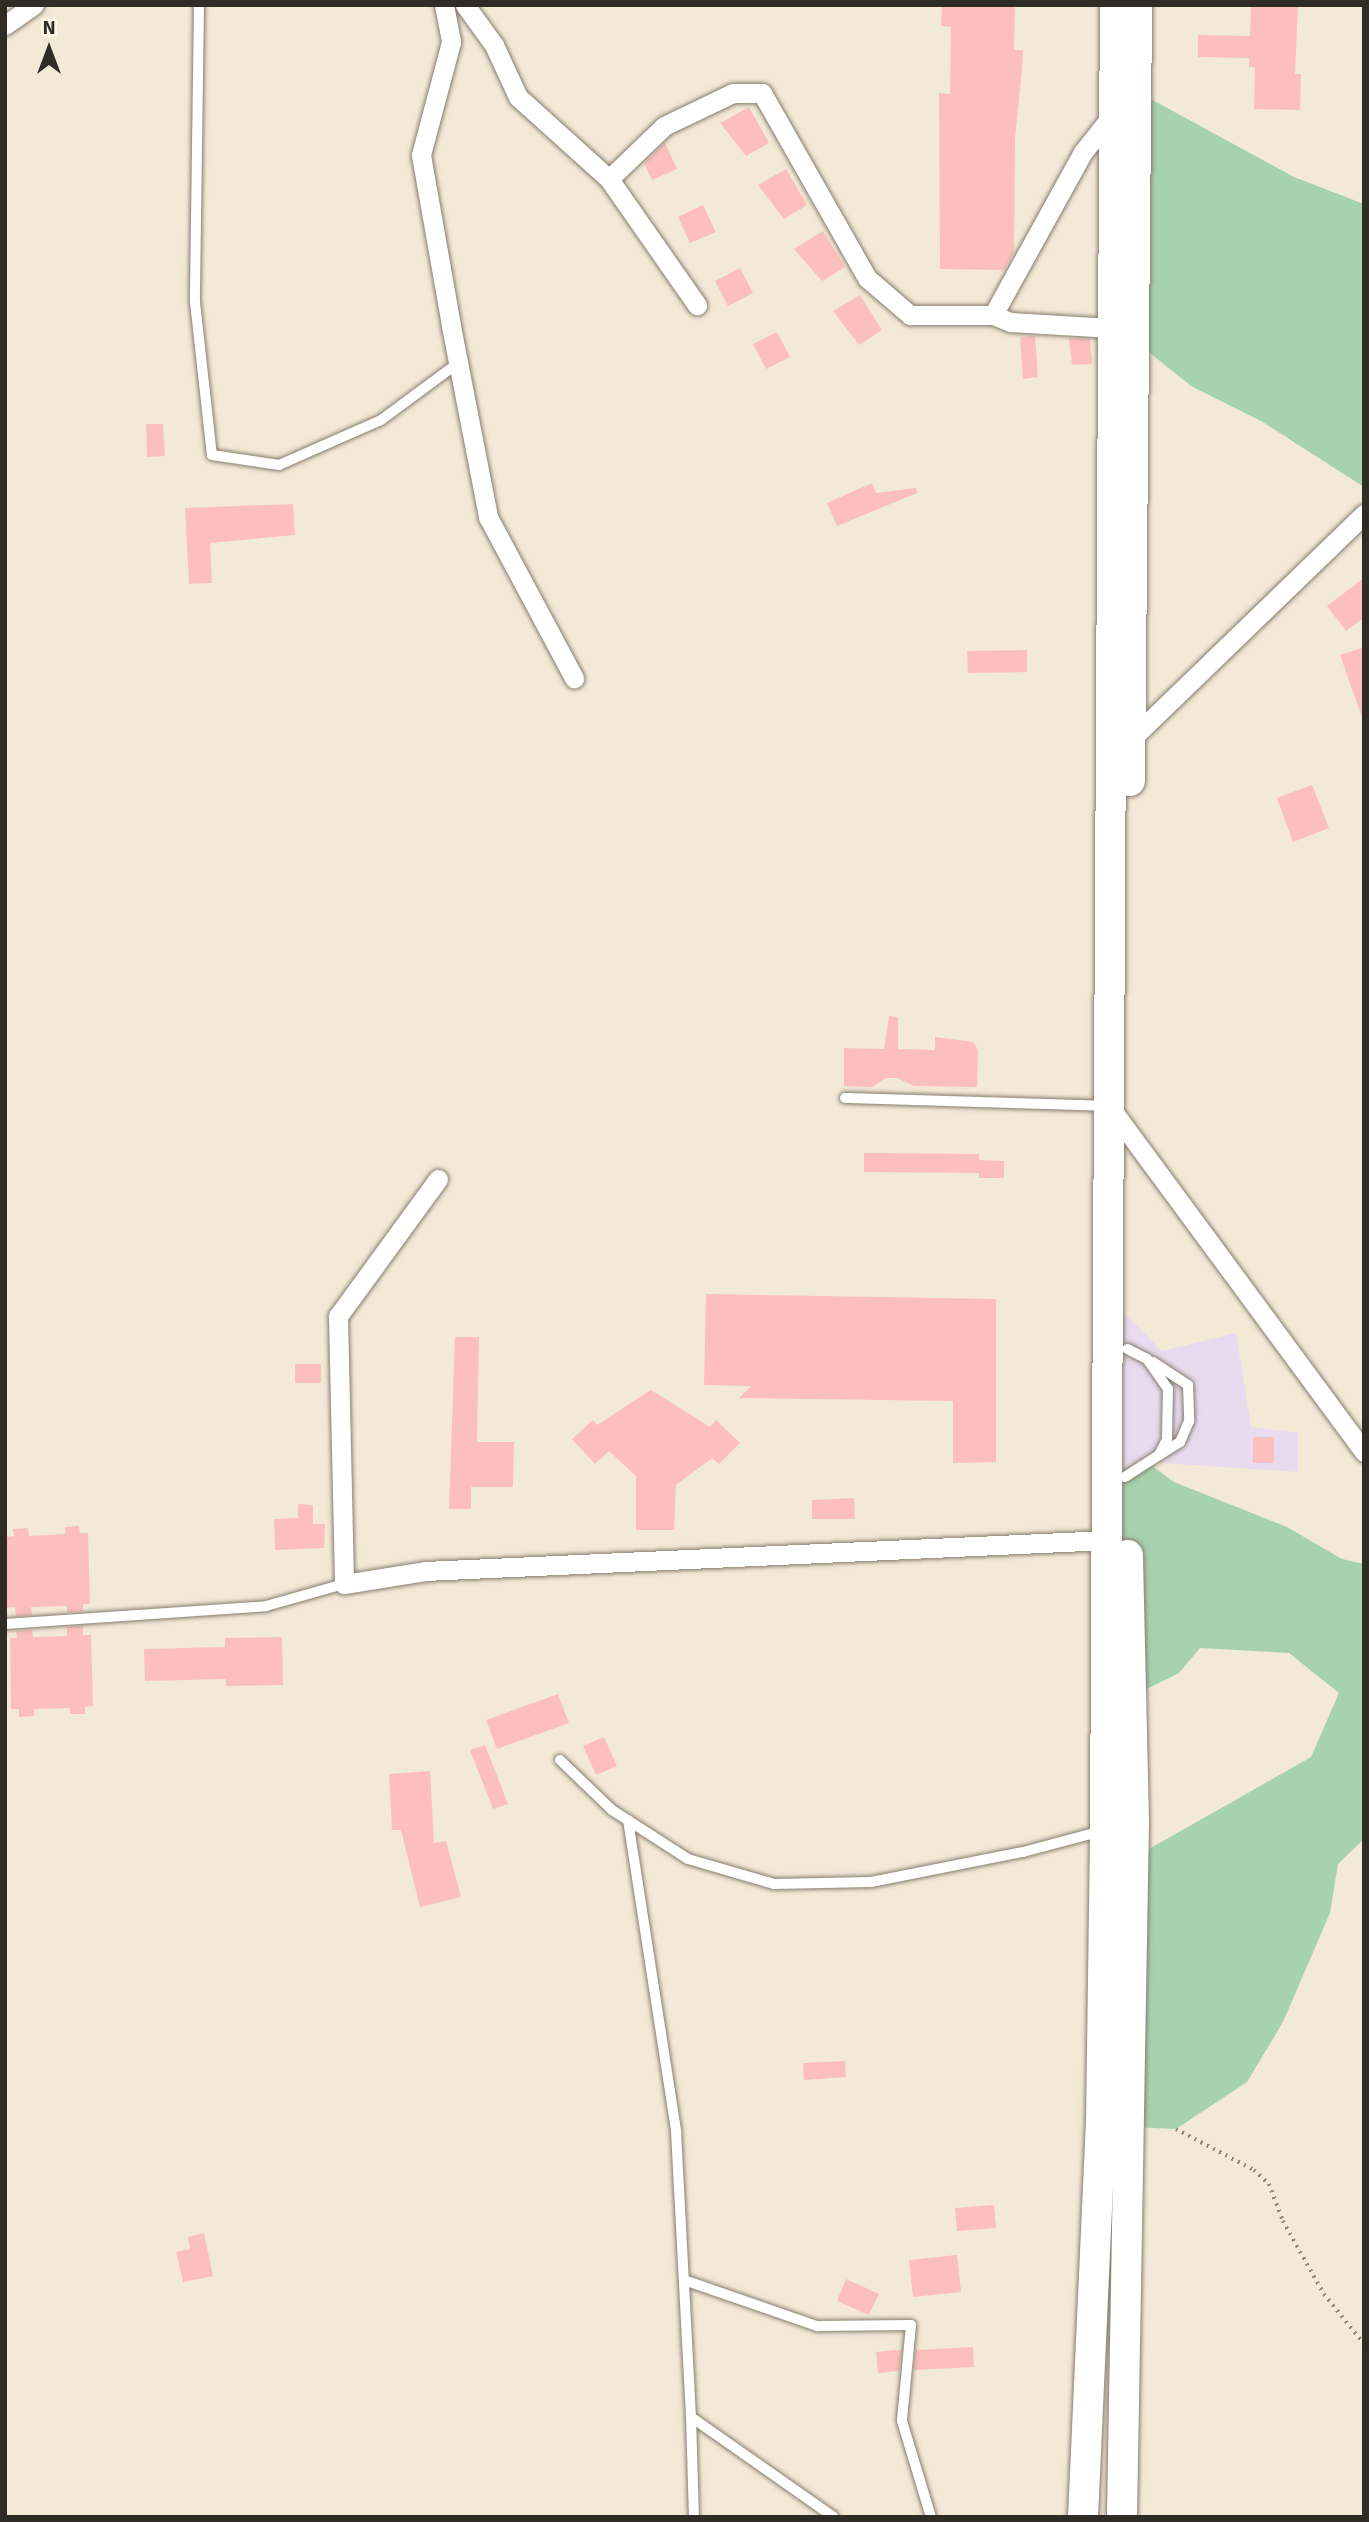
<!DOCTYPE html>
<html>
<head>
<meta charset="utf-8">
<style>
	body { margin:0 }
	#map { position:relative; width:1369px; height:2522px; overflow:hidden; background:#f3e9d7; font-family:Signika,sans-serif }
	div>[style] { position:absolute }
	.commercial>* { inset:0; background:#e8dbef }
	.green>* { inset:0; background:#a7d2af }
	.building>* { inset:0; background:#fcbfbd }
	.path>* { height:3.5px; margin-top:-1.75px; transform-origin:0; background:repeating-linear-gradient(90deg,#908a7e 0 2px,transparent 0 7px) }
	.roads { filter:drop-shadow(0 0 2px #867d6d) drop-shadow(0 0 2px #867d6d) }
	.lane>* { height:10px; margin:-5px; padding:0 5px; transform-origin:5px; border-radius:5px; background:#fff }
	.street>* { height:19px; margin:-9.5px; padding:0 9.5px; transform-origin:9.5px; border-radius:9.5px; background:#fff }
	.primary>* { height:30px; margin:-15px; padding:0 15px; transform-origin:15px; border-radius:15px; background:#fff }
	span { translate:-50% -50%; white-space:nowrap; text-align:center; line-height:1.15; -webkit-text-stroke:5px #fff7e8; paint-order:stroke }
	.frame { position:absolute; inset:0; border:7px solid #2f2c25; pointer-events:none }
	.north { position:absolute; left:14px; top:14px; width:70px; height:70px; -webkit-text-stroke:5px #fff7e8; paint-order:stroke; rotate:0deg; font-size:19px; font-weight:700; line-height:28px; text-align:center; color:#2f2c25 }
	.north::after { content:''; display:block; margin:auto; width:24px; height:32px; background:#2f2c25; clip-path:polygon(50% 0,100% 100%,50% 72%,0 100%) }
</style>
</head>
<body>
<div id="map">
	<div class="commercial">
		<i style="clip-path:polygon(1116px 1305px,1162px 1351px,1236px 1333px,1251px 1427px,1298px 1433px,1298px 1472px,1147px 1462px,1115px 1481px)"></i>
	</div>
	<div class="green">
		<i style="clip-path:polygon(1147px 97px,1294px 177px,1364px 204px,1364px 487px,1261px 421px,1191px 386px,1119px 328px)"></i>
		<i style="clip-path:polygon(1147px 1462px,1174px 1482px,1287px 1527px,1342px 1559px,1364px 1564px,1364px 1839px,1338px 1864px,1330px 1913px,1283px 2022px,1247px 2082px,1176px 2129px,1109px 2126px,1112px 1870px,1311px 1757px,1339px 1693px,1289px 1653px,1200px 1648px,1179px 1673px,1114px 1705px,1115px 1481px)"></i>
	</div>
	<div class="building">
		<i style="clip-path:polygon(942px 5px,1015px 5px,1014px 50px,1023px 50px,1022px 69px,1015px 139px,1014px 252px,1004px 270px,940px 269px,939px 93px,950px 94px,951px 27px,941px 26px)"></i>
		<i style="clip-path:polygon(1251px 5px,1298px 5px,1295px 74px,1301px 74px,1300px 110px,1254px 109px,1255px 67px,1249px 67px,1249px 58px,1198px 57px,1198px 35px,1250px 36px)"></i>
		<i style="clip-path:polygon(749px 107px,769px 143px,746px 156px,720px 123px)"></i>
		<i style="clip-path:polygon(665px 143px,677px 169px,652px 180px,644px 163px)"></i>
		<i style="clip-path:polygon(786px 169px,807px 205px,784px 219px,758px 185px)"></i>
		<i style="clip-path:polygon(703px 205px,716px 232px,690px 243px,678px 217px)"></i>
		<i style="clip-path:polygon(823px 231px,845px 267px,822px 281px,794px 249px)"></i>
		<i style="clip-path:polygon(740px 268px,753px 293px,728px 306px,715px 281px)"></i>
		<i style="clip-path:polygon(860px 295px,882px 330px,859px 345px,833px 311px)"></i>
		<i style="clip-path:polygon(777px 332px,790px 357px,766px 369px,753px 344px)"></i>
		<i style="clip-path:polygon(1035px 336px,1038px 377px,1023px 379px,1020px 337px)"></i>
		<i style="clip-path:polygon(1069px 338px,1090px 339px,1092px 364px,1072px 365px)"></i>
		<i style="clip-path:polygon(146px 424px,163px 424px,165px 456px,147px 457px)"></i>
		<i style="clip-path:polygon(872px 483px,876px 493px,916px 488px,917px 493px,837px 526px,827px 503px)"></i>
		<i style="clip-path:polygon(293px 504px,295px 535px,210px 543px,212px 583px,189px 584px,185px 508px)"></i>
		<i style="clip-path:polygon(1364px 578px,1364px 618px,1346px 631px,1327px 606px)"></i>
		<i style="clip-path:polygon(1364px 647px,1364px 717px,1362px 717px,1340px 655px)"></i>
		<i style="clip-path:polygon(1027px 650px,1027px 672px,968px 673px,967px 651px)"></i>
		<i style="clip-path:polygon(1312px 785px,1329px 828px,1293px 842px,1277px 798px)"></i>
		<i style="clip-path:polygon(889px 1016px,898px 1017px,898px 1049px,935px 1050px,935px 1037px,973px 1042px,978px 1050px,977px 1087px,914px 1086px,897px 1078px,886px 1078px,872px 1087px,844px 1086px,844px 1048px,884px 1049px)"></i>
		<i style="clip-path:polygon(864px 1153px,979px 1154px,979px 1160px,1004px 1161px,1004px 1178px,979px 1178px,979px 1173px,864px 1172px)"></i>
		<i style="clip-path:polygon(706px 1294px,996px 1299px,996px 1462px,953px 1463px,953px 1401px,739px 1398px,751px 1386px,704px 1385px)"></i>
		<i style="clip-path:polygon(455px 1337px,479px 1337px,477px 1442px,514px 1442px,513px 1487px,471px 1487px,471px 1509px,449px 1509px)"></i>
		<i style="clip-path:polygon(295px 1364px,321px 1364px,321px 1383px,295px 1383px)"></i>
		<i style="clip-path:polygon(651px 1390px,710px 1427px,716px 1420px,740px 1443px,719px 1464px,712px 1458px,676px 1485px,674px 1530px,636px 1530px,636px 1476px,609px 1451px,595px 1464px,572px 1439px,593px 1420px,597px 1425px)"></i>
		<i style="clip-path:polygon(1253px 1437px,1274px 1437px,1274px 1463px,1253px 1463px)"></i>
		<i style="clip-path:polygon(854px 1498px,855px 1519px,812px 1519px,812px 1500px)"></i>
		<i style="clip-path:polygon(298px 1504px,313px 1505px,313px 1524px,325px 1524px,324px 1548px,275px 1550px,274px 1519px,298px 1518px)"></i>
		<i style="clip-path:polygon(79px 1526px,80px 1533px,88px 1533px,90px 1604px,83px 1604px,83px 1611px,67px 1612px,67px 1606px,31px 1607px,32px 1615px,16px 1616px,15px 1607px,7px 1608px,6px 1537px,14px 1536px,13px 1529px,28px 1528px,29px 1536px,65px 1534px,65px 1527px)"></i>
		<i style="clip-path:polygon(83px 1626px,83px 1635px,91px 1635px,93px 1706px,85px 1707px,85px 1714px,70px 1714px,70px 1708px,34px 1709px,34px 1716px,19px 1717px,19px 1709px,11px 1709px,10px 1638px,17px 1638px,16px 1631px,32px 1630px,33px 1637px,67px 1636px,67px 1627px)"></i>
		<i style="clip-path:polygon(282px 1637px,283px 1685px,226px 1686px,226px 1679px,145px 1681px,144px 1649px,225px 1647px,225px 1638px)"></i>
		<i style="clip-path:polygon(558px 1694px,569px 1723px,497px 1749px,486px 1720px)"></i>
		<i style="clip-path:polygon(604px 1737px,617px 1766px,596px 1775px,583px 1746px)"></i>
		<i style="clip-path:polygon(485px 1745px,508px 1804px,493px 1809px,470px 1750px)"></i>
		<i style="clip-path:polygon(430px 1771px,434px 1843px,446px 1841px,461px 1897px,420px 1907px,401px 1830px,392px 1830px,389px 1774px)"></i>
		<i style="clip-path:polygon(845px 2061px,846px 2077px,804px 2080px,803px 2063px)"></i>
		<i style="clip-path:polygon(994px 2205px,996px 2228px,957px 2231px,955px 2208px)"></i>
		<i style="clip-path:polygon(204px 2233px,213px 2276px,183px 2282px,176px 2252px,190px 2249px,188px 2237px)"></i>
		<i style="clip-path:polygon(957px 2255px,961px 2292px,913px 2297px,909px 2260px)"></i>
		<i style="clip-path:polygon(846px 2279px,879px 2294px,869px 2315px,837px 2301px)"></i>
		<i style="clip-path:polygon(973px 2347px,974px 2367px,914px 2370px,916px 2350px)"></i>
		<i style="clip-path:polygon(894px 2350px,901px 2351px,899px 2371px,878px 2373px,876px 2352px)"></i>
	</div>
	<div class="path">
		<i style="left:1176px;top:2129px;width:88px;rotate:27.7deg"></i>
		<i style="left:1254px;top:2170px;width:21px;rotate:43deg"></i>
		<i style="left:1269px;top:2184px;width:40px;rotate:69deg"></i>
		<i style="left:1283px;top:2221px;width:84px;rotate:60.7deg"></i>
		<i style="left:1324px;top:2294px;width:64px;rotate:51.3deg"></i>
	</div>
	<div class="roads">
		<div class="lane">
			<i style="left:199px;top:5px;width:297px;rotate:90.8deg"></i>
			<i style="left:195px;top:302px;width:154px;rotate:83.7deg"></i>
			<i style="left:212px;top:455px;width:68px;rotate:8.5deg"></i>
			<i style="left:279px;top:465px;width:111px;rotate:-23.8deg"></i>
			<i style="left:381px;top:420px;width:96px;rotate:-36.5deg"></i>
			<i style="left:845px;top:1098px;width:262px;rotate:1.7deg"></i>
			<i style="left:1153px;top:1362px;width:42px;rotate:33.3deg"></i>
			<i style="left:1188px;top:1385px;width:36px;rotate:88deg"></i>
			<i style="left:1189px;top:1421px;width:23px;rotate:113deg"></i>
			<i style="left:1180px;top:1442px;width:25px;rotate:148deg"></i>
			<i style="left:1125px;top:1477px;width:40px;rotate:-32.9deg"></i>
			<i style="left:1159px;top:1455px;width:18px;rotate:-63deg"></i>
			<i style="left:1167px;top:1439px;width:50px;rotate:-88.9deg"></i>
			<i style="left:1168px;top:1389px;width:37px;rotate:-125deg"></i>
			<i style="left:1147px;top:1359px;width:22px;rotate:-153deg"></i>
			<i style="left:5px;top:1624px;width:262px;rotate:-3.9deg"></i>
			<i style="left:266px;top:1606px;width:81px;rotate:-15.8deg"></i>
			<i style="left:560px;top:1760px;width:72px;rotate:43.9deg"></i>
			<i style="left:612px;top:1810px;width:90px;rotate:32.8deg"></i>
			<i style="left:688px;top:1859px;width:90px;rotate:16.2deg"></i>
			<i style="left:774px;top:1884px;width:97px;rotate:-1.2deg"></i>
			<i style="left:871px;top:1882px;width:155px;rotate:-11.2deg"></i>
			<i style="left:1023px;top:1852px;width:82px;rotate:-14.9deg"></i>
			<i style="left:628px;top:1820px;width:315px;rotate:81.2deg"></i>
			<i style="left:676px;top:2131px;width:286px;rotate:87deg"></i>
			<i style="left:691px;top:2417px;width:174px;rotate:35deg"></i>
			<i style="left:684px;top:2280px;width:141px;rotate:19.1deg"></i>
			<i style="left:817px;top:2326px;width:94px;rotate:-0.6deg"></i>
			<i style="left:911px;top:2325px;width:96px;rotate:95.4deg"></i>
			<i style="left:902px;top:2421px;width:100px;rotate:73.2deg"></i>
			<i style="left:691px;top:2417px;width:100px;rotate:88.3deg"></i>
		</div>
		<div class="street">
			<i style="left:444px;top:5px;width:38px;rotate:79deg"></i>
			<i style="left:451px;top:42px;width:117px;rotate:104.9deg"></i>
			<i style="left:421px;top:155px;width:174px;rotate:80deg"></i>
			<i style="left:451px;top:326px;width:195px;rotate:79deg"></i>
			<i style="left:488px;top:517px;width:183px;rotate:61.9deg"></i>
			<i style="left:465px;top:5px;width:49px;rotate:54.1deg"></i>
			<i style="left:494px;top:45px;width:57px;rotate:65.2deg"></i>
			<i style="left:518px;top:97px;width:122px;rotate:42deg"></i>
			<i style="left:609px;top:179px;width:154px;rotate:55.1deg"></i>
			<i style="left:5px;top:25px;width:35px;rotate:-35deg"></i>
			<i style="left:609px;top:179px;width:76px;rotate:-43.9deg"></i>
			<i style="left:664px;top:126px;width:76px;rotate:-25.6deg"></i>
			<i style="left:733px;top:93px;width:29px"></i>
			<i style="left:762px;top:93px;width:213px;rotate:60.4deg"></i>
			<i style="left:867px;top:278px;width:57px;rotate:40.7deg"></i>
			<i style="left:910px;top:315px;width:83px"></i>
			<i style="left:993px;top:315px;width:18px;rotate:22deg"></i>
			<i style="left:1010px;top:322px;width:102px;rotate:3.4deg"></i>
			<i style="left:993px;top:315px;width:186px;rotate:-61.1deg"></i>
			<i style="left:1083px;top:152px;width:50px;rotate:-51.5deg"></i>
			<i style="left:1127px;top:743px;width:330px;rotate:-44deg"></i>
			<i style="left:1109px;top:1106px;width:430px;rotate:53.6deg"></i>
			<i style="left:438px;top:1179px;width:170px;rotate:126.1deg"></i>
			<i style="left:338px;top:1316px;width:268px;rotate:88.7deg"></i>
			<i style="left:344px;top:1584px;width:82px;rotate:-9.1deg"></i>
			<i style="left:425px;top:1571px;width:684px;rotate:-2.6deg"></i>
		</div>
		<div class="primary">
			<i style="left:1130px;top:781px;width:776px;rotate:-89.48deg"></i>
			<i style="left:1083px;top:2517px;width:395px;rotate:-87.4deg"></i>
			<i style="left:1101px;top:2122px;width:292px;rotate:-89.2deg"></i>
			<i style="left:1105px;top:1830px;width:1825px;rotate:-89.69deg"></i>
			<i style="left:1122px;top:2517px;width:695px;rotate:-89.01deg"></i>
			<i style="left:1134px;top:1822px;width:267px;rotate:-91.3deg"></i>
		</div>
	</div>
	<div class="frame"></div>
	<div class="north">N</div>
</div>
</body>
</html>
